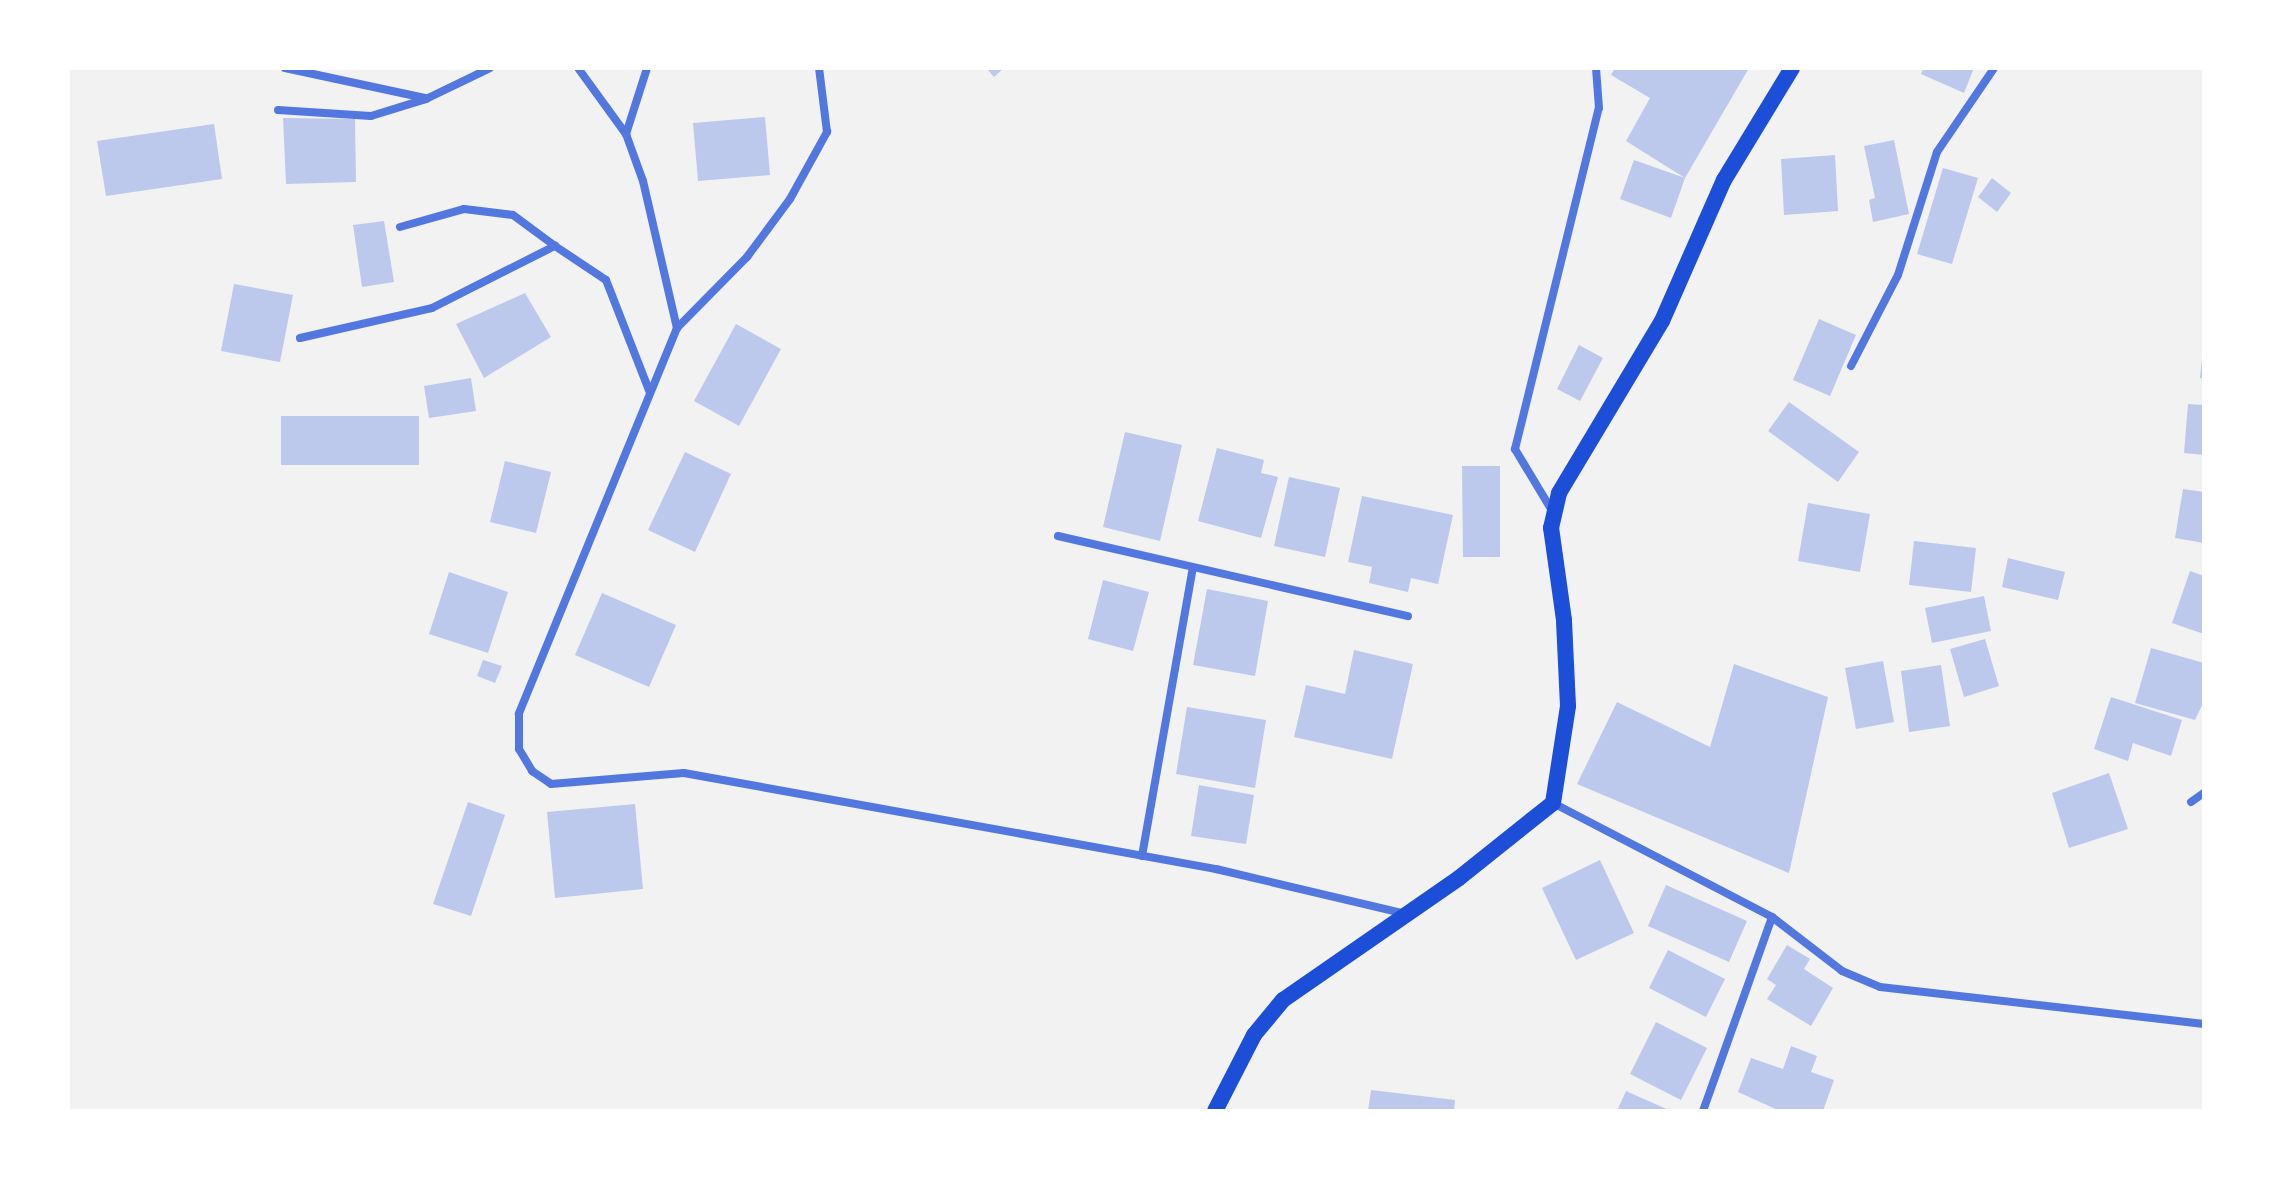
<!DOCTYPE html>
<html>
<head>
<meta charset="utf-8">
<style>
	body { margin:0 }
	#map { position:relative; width:2272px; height:1179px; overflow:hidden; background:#f2f2f2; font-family:Arial,sans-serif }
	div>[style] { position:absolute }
	.building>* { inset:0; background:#bdc9ec }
	.minor>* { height:8px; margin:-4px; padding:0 4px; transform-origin:4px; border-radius:4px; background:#5277de }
	.secondary>* { height:16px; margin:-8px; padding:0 8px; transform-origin:8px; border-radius:8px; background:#1d4ed8 }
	span { translate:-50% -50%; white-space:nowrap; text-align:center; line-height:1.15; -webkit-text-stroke:8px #fff; paint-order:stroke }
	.frame { position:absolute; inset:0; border:70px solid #fff; pointer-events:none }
</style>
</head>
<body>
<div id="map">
	<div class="building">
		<i style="clip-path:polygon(986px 68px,1004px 68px,994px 77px)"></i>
		<i style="clip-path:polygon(1615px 68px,1749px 68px,1685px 178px,1626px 141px,1650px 98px,1611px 75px)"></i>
		<i style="clip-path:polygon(1923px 68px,1974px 68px,1964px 93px,1921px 74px)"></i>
		<i style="clip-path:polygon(765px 117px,770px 175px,698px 181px,693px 123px)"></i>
		<i style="clip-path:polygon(283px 118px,355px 119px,356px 182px,286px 184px)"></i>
		<i style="clip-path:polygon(214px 124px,222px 179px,106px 196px,97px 141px)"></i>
		<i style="clip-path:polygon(1894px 140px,1909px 214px,1873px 222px,1869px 200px,1875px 198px,1864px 146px)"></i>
		<i style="clip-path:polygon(1835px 155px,1838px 211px,1784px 215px,1781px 159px)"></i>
		<i style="clip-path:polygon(1634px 160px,1685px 178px,1671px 218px,1620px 199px)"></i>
		<i style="clip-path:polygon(1943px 168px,1978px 178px,1952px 264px,1917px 254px)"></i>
		<i style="clip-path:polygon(1992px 178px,2011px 193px,1997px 212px,1978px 197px)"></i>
		<i style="clip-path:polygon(384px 221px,394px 282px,362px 287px,353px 225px)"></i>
		<i style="clip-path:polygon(234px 284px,293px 295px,280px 362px,221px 351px)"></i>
		<i style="clip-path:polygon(525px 293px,551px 337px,484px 378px,456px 324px)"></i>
		<i style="clip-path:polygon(1819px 319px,1856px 335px,1830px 396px,1793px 380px)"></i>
		<i style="clip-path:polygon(736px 324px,781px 349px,739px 426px,694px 401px)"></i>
		<i style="clip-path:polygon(1579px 345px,1603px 358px,1580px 401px,1557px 389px)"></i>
		<i style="clip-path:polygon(2202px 359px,2204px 359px,2204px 379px,2200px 378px)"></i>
		<i style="clip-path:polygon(471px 378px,476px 411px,429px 418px,424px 386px)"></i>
		<i style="clip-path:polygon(1789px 402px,1859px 452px,1838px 482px,1768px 431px)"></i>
		<i style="clip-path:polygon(2188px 404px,2204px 405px,2204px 455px,2184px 453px)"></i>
		<i style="clip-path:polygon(281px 416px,419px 416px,419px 465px,281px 465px)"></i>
		<i style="clip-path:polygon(1125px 432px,1182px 445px,1160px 541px,1103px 527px)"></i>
		<i style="clip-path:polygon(1217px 448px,1264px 460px,1261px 473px,1278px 477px,1261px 538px,1198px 521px)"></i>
		<i style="clip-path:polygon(685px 452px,731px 474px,695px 552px,648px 530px)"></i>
		<i style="clip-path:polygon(505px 461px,551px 472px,536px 533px,490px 522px)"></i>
		<i style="clip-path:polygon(1462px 466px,1500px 466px,1500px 557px,1463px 557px)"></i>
		<i style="clip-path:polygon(1289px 477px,1340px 488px,1325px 557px,1274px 546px)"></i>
		<i style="clip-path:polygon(2183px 489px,2204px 492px,2204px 543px,2175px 538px)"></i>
		<i style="clip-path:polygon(1362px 496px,1453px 515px,1438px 584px,1411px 578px,1408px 592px,1369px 583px,1372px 567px,1348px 562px)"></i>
		<i style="clip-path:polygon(1808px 503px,1870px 514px,1860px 572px,1798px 561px)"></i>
		<i style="clip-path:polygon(1914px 541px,1976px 548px,1971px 592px,1909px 585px)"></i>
		<i style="clip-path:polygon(2008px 558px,2065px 572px,2058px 600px,2002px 587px)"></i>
		<i style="clip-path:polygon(2190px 571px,2204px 576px,2204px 634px,2172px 623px)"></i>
		<i style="clip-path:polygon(449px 572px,508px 592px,488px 653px,429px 634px)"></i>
		<i style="clip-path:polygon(1103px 580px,1149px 592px,1133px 651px,1088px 639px)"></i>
		<i style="clip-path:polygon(1207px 589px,1268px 601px,1255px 676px,1193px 665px)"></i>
		<i style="clip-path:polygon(602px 593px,676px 625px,649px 687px,575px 655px)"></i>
		<i style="clip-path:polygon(1984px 596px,1991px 631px,1932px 643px,1925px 608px)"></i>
		<i style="clip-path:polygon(1985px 639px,1999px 686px,1964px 697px,1950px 649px)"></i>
		<i style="clip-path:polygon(2151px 648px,2204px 663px,2204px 701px,2195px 720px,2135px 703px)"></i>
		<i style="clip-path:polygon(1354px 650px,1413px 664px,1392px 759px,1294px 737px,1306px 685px,1345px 694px)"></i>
		<i style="clip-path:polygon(483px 660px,502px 666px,495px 683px,477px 676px)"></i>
		<i style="clip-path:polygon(1883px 661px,1894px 722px,1856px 729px,1845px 668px)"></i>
		<i style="clip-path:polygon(1734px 664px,1828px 697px,1789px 873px,1577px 784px,1617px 702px,1710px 747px)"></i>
		<i style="clip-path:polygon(1941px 665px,1950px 726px,1909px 732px,1901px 671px)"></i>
		<i style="clip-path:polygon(2111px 697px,2182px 720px,2171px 756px,2133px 743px,2128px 761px,2094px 749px)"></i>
		<i style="clip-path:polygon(1187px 707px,1266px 720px,1255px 788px,1176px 774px)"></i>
		<i style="clip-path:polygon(2109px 773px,2128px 829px,2069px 848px,2052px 793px)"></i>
		<i style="clip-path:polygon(1199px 785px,1254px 795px,1246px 844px,1191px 836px)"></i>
		<i style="clip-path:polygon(468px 802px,505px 815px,471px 916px,433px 904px)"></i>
		<i style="clip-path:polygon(635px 804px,643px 889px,555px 898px,547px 812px)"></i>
		<i style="clip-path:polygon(1600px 860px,1634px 933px,1576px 960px,1542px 888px)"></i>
		<i style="clip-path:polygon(1666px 885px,1747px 921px,1729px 962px,1648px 926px)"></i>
		<i style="clip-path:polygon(1787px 945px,1810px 959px,1804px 969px,1833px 988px,1811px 1026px,1767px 999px,1776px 985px,1767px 979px)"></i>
		<i style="clip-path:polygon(1668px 950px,1725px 979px,1706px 1017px,1649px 988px)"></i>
		<i style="clip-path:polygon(1656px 1022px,1707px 1048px,1681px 1100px,1630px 1074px)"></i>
		<i style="clip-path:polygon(1791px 1046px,1817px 1056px,1811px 1072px,1834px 1080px,1823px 1111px,1780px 1111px,1738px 1092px,1751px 1058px,1783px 1069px)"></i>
		<i style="clip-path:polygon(1371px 1090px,1455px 1100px,1454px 1111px,1368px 1111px)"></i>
		<i style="clip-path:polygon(1626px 1091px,1671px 1111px,1617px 1111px)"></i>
	</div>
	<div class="minor">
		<i style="left:285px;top:68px;width:143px;rotate:12.1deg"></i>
		<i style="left:578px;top:68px;width:82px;rotate:54deg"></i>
		<i style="left:626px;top:134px;width:50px;rotate:70.1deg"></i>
		<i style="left:643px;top:181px;width:151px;rotate:77deg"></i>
		<i style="left:677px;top:328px;width:417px;rotate:112.3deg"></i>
		<i style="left:519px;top:714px;width:35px;rotate:90deg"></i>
		<i style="left:519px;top:749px;width:26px;rotate:59deg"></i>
		<i style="left:532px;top:771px;width:23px;rotate:34deg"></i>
		<i style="left:551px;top:784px;width:133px;rotate:-4.7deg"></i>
		<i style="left:684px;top:773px;width:541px;rotate:10.23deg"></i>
		<i style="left:1216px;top:869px;width:196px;rotate:13.3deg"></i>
		<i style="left:278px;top:110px;width:93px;rotate:3.7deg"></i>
		<i style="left:371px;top:116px;width:58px;rotate:-17.2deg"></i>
		<i style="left:426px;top:99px;width:71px;rotate:-25.8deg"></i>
		<i style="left:626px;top:134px;width:69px;rotate:-72.3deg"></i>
		<i style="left:400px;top:227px;width:66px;rotate:-15.7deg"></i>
		<i style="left:464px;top:209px;width:49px;rotate:7deg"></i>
		<i style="left:513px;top:215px;width:52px;rotate:36.4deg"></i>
		<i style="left:677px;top:328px;width:100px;rotate:-45.4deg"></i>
		<i style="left:747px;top:257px;width:72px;rotate:-53.4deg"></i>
		<i style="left:790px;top:199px;width:77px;rotate:-61.1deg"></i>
		<i style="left:827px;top:132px;width:64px;rotate:-97.1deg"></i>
		<i style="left:300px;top:338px;width:135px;rotate:-12.8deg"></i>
		<i style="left:432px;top:308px;width:138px;rotate:-26.8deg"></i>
		<i style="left:555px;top:246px;width:61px;rotate:33.7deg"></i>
		<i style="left:606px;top:280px;width:121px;rotate:68.7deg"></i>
		<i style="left:1851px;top:366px;width:102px;rotate:-62.7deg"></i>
		<i style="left:1898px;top:275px;width:129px;rotate:-72.4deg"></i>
		<i style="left:1937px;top:152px;width:102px;rotate:-55.8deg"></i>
		<i style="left:1554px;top:514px;width:76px;rotate:-121deg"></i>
		<i style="left:1515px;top:449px;width:351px;rotate:-76.2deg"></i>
		<i style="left:1599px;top:108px;width:40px;rotate:-94.3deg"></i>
		<i style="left:1058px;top:536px;width:359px;rotate:12.9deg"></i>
		<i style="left:2191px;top:802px;width:16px;rotate:-35deg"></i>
		<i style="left:1553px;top:803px;width:247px;rotate:27.5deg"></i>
		<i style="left:1772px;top:917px;width:88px;rotate:37.6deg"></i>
		<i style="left:1842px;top:971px;width:41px;rotate:22.8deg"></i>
		<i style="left:1880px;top:987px;width:326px;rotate:6.5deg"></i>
		<i style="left:1142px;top:856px;width:292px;rotate:-80deg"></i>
		<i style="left:1703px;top:1111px;width:206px;rotate:-70.4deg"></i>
	</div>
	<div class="secondary">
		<i style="left:1215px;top:1111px;width:85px;rotate:-62.8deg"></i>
		<i style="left:1254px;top:1035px;width:45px;rotate:-50.4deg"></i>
		<i style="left:1283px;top:1000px;width:214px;rotate:-34.7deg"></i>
		<i style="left:1459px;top:878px;width:120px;rotate:-38.6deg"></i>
		<i style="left:1553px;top:803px;width:98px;rotate:-81.2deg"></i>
		<i style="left:1568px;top:706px;width:86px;rotate:-92.7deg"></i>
		<i style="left:1564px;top:620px;width:93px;rotate:-98deg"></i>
		<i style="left:1551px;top:528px;width:36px;rotate:-77deg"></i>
		<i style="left:1559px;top:493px;width:200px;rotate:-59.1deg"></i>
		<i style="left:1662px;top:321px;width:154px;rotate:-66.3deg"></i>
		<i style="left:1724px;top:180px;width:131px;rotate:-58.7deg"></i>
	</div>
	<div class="frame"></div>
</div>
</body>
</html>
